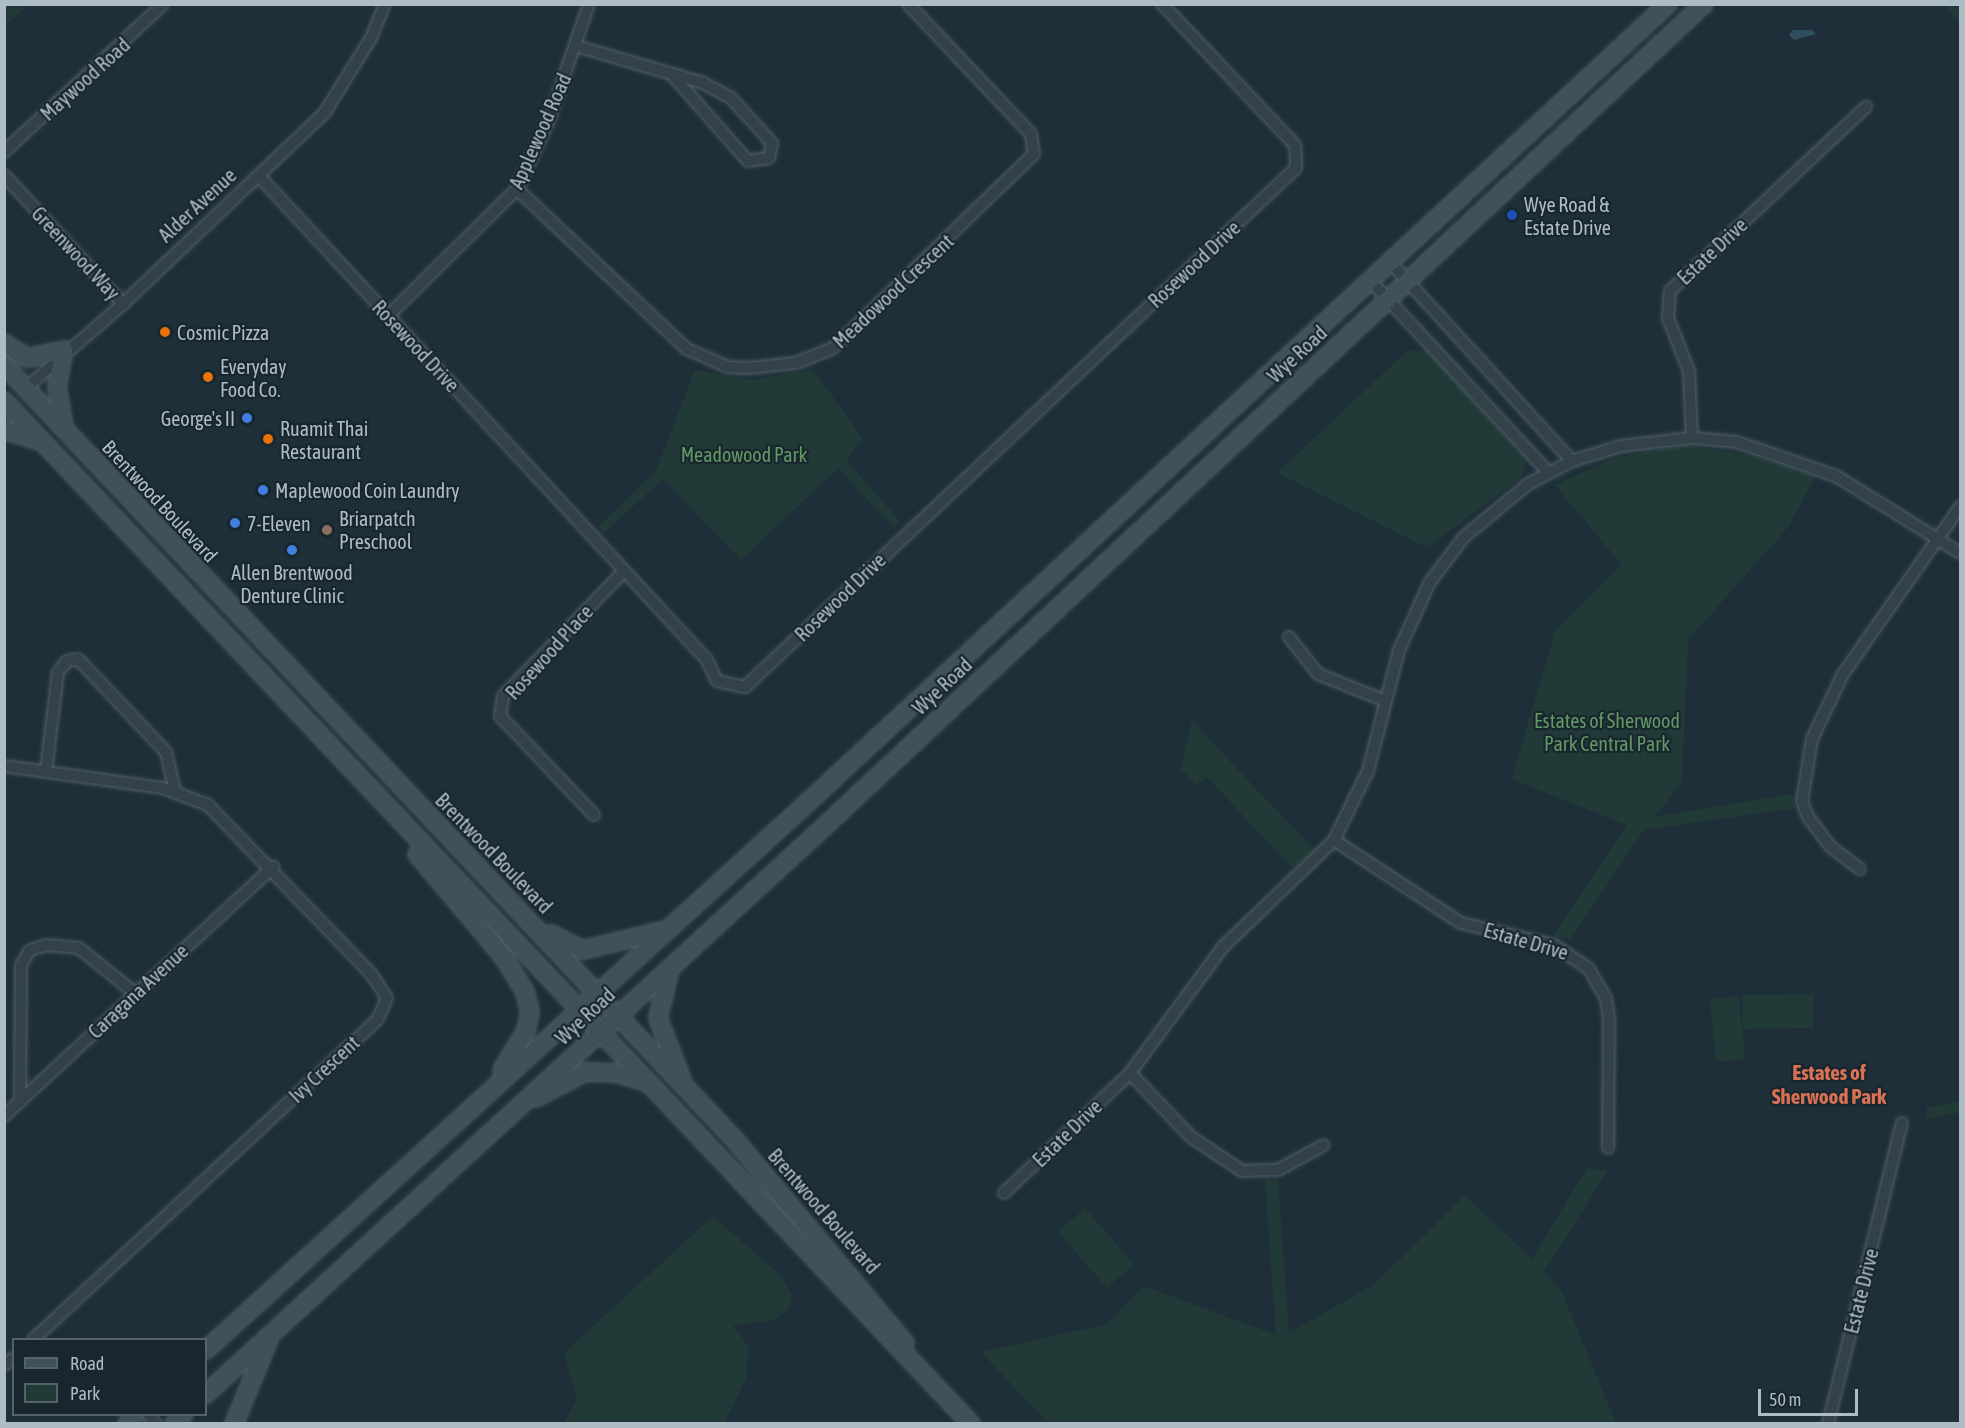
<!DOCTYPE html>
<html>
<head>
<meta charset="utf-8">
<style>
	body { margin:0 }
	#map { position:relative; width:1965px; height:1428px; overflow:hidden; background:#1f2f39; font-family:"Asap Condensed",sans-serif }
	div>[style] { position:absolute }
	.green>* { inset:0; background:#213a37 }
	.water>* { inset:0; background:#2f4e5f }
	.roads { filter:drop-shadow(0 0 2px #505f67) drop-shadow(0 0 2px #505f67) }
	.street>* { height:10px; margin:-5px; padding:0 5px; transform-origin:5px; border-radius:5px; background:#334149 }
	.secondary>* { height:16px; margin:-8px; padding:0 8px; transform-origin:8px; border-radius:8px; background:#40515c }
	.dots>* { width:16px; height:16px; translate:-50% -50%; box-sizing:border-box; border:3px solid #18262d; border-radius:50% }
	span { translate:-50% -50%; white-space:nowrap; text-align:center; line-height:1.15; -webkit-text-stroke:4.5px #18262d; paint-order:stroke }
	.street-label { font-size:20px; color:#adbcc6 }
	.poi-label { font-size:20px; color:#adbcc6 }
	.left { translate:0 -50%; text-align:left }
	.right { translate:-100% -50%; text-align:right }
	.park-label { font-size:20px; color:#639764 }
	.neighbourhood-label { font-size:21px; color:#d97154; font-weight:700 }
	.frame { position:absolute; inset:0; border:6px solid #adbcc6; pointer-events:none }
	.legend { position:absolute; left:12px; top:1338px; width:195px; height:78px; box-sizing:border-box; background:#18262d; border:2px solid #54626a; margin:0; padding:8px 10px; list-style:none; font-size:18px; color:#adbcc6 }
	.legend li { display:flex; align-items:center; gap:12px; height:30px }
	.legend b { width:30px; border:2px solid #54626a }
	.scale { position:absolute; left:1758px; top:1389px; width:100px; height:27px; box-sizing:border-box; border:3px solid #adbcc6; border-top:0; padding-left:8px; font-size:18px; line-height:21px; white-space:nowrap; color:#adbcc6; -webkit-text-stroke:4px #18262d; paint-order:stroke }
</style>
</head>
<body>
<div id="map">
	<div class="green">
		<i style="clip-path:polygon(5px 4px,28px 4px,28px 5px,5px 26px)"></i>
		<i style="clip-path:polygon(1945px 5px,1960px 5px,1960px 22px)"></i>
		<i style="clip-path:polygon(1407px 351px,1424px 351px,1441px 364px,1526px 461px,1521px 478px,1427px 548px,1277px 473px)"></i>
		<i style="clip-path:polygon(813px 369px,863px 439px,846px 460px,900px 521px,894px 528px,838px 468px,741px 560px,663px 479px,604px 533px,598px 527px,656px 471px,695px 370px,753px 380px)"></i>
		<i style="clip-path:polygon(1685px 445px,1752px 456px,1815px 477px,1789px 526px,1688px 640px,1682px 782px,1654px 817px,1792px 794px,1795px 808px,1644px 830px,1570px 940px,1553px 936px,1627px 825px,1512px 779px,1555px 632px,1622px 565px,1555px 485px,1614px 458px)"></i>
		<i style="clip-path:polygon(1192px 720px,1221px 752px,1315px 850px,1292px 868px,1207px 777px,1196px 785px,1181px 769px)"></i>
		<i style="clip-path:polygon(1813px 994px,1814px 1028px,1743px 1029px,1743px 995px)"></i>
		<i style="clip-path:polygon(1739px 996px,1745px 1059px,1716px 1062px,1710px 999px)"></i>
		<i style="clip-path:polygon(1960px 1101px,1960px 1112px,1927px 1119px,1926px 1108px)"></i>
		<i style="clip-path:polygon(1587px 1168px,1608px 1170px,1544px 1272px,1561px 1290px,1616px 1423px,1048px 1423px,981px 1352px,1107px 1324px,1144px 1286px,1276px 1335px,1265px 1179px,1278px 1180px,1289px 1333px,1375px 1284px,1465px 1195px,1532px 1259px)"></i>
		<i style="clip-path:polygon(1085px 1208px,1134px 1264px,1107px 1288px,1058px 1232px)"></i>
		<i style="clip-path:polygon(713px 1216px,782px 1277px,792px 1296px,788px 1310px,772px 1321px,733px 1325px,748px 1346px,747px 1376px,725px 1423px,564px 1423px,577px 1399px,564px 1353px)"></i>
	</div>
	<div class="water">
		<i style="clip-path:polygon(1793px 30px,1812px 30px,1816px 34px,1794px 40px,1789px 35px)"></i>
	</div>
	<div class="roads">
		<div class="street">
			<i style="left:576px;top:46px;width:132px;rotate:16.2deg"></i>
			<i style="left:703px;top:83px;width:32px;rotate:28deg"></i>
			<i style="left:731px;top:98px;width:61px;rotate:47.7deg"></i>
			<i style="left:772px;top:143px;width:15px;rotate:101deg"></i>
			<i style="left:769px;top:158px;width:21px;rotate:172deg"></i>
			<i style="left:748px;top:161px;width:113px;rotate:-131.4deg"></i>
			<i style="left:4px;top:152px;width:217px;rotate:-42.9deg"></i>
			<i style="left:4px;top:175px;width:176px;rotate:47.3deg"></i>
			<i style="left:259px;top:176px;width:660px;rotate:47.21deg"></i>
			<i style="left:707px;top:660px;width:23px;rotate:65deg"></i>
			<i style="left:717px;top:681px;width:29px;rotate:12deg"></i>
			<i style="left:745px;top:687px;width:757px;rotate:-43.29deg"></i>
			<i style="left:1296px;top:168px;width:23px;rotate:-92deg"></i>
			<i style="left:1295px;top:145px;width:194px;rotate:-133.3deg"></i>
			<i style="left:517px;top:189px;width:233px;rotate:43.3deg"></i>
			<i style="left:687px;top:349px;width:45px;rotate:23.7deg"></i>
			<i style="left:728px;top:367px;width:20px;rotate:3deg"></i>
			<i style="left:748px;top:368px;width:48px;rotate:-5.9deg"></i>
			<i style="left:796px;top:363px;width:40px;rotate:-22deg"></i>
			<i style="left:833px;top:348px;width:279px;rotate:-44deg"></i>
			<i style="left:1034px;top:154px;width:20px;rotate:-99deg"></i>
			<i style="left:1031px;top:134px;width:179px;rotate:-133.4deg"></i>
			<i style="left:1390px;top:262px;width:270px;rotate:47.6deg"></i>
			<i style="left:1370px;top:280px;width:262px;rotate:47.2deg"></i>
			<i style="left:388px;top:316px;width:181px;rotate:-44.6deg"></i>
			<i style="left:517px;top:189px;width:76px;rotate:-65.1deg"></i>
			<i style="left:549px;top:120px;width:123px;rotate:-71deg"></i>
			<i style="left:26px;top:388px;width:128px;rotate:-40.9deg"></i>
			<i style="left:123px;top:304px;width:279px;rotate:-43.5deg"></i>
			<i style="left:325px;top:112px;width:87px;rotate:-58.1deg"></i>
			<i style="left:371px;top:38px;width:37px;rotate:-68deg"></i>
			<i style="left:1692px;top:438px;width:67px;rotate:-92.6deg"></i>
			<i style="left:1689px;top:371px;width:57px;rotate:-111.6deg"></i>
			<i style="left:1668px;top:318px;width:27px;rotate:-86deg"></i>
			<i style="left:1670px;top:291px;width:269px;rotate:-43.2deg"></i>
			<i style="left:1289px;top:637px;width:47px;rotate:51.9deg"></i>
			<i style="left:1318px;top:674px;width:72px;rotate:21.9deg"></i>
			<i style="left:4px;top:766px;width:161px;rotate:7.9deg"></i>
			<i style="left:163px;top:788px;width:48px;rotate:20.7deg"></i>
			<i style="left:208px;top:805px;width:236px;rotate:46deg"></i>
			<i style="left:372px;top:975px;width:27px;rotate:57deg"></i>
			<i style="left:387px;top:998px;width:24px;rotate:114deg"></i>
			<i style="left:377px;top:1020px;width:470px;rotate:137.1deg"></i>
			<i style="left:46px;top:771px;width:100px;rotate:-83.1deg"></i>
			<i style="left:58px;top:672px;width:14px;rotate:-51deg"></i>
			<i style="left:67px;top:661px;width:11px;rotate:-10deg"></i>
			<i style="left:78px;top:659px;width:128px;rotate:46.6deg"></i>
			<i style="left:166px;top:752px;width:39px;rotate:77deg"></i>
			<i style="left:594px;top:815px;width:137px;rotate:-133.5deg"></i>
			<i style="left:500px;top:716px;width:20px;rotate:-81deg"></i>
			<i style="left:503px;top:696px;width:174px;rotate:-45.9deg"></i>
			<i style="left:1334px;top:840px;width:152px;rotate:33.2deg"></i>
			<i style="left:1461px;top:923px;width:96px;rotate:13.3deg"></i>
			<i style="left:1554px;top:945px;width:42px;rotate:34.4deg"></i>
			<i style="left:1589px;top:969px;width:34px;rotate:60deg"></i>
			<i style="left:1606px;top:999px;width:19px;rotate:81deg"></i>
			<i style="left:1609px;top:1018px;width:130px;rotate:90.4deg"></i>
			<i style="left:1860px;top:869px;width:38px;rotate:-143deg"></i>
			<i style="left:1830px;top:846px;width:36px;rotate:-127deg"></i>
			<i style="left:1808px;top:817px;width:17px;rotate:-111deg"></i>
			<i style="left:1802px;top:801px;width:63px;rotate:-80.8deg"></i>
			<i style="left:1812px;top:739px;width:72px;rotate:-64.5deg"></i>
			<i style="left:1843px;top:674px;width:204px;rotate:-55deg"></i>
			<i style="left:1130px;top:1073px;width:88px;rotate:46.4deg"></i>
			<i style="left:1191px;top:1137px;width:61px;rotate:33.7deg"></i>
			<i style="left:1242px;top:1171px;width:36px;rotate:-2deg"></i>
			<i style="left:1278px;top:1170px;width:52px;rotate:-28.5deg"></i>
			<i style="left:20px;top:1102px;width:137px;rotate:-89.6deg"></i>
			<i style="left:21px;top:965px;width:17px;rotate:-59deg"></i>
			<i style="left:30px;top:950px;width:17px;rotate:-17deg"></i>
			<i style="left:46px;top:945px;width:33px;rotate:5deg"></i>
			<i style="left:79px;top:948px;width:73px;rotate:38.9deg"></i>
			<i style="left:4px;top:1116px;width:367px;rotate:-42.8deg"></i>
			<i style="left:1004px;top:1193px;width:174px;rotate:-43.6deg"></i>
			<i style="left:1130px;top:1073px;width:157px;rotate:-53.6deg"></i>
			<i style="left:1223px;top:947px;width:154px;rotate:-43.9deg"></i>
			<i style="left:1334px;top:840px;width:77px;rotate:-63.8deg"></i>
			<i style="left:1368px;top:771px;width:125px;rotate:-75.6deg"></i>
			<i style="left:1399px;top:650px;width:75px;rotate:-65.5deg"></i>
			<i style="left:1430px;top:582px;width:56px;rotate:-52.9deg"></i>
			<i style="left:1464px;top:537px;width:83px;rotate:-39.6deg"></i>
			<i style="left:1528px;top:484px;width:50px;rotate:-27.6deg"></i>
			<i style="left:1572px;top:461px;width:51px;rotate:-17deg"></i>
			<i style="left:1621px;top:446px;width:71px;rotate:-6.4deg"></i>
			<i style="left:1692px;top:438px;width:45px;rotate:5.1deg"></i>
			<i style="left:1737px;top:442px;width:105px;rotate:19deg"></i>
			<i style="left:1836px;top:476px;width:146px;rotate:31.8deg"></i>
			<i style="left:4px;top:1365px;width:12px;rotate:-35deg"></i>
			<i style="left:148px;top:1414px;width:13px;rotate:51deg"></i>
			<i style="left:1828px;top:1424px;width:310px;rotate:-76.2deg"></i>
		</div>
		<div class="secondary">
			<i style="left:4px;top:343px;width:27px;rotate:33deg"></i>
			<i style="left:27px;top:358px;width:38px;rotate:-12deg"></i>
			<i style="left:64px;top:350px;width:37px;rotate:101deg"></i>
			<i style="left:57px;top:386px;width:43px;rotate:80.5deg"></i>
			<i style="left:4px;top:365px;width:1065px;rotate:46.67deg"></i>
			<i style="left:735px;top:1140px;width:265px;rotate:50.1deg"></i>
			<i style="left:4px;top:401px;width:1408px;rotate:46.61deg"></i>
			<i style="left:4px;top:430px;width:39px;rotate:17deg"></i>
			<i style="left:417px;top:854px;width:133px;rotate:49.9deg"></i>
			<i style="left:503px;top:956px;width:42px;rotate:58.6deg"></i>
			<i style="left:525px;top:992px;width:21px;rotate:76deg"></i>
			<i style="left:530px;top:1012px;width:19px;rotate:102deg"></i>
			<i style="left:526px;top:1031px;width:46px;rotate:121.6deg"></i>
			<i style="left:551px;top:934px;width:36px;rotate:27deg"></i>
			<i style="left:583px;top:950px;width:81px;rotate:-13.5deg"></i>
			<i style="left:670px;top:969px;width:50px;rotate:103.8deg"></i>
			<i style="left:658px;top:1018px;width:66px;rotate:68.8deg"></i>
			<i style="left:536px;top:1098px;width:55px;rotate:-28deg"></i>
			<i style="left:585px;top:1072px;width:32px;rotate:2deg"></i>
			<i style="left:617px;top:1073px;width:28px;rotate:17deg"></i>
			<i style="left:206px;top:1350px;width:810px;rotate:-42.3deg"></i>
			<i style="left:805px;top:805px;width:1177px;rotate:-42.87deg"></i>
			<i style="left:206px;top:1394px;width:842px;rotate:-42.54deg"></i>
			<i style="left:826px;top:825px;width:1202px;rotate:-43.08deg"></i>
			<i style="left:127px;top:1424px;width:13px;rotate:-48deg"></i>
			<i style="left:174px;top:1424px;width:14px;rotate:-45deg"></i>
			<i style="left:234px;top:1424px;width:92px;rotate:-67.6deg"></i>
		</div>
	</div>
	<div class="dots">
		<i style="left:1512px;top:215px;background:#1a4fb4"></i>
		<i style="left:165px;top:332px;background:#e8710a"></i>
		<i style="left:208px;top:377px;background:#e8710a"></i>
		<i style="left:247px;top:418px;background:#3f7fe0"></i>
		<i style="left:268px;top:439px;background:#e8710a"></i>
		<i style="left:263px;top:490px;background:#3f7fe0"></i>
		<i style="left:235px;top:523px;background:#3f7fe0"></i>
		<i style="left:327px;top:530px;background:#8d6e63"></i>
		<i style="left:292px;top:550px;background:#3f7fe0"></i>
	</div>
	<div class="street-label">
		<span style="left:85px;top:79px;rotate:-42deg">Maywood Road</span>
		<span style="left:540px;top:131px;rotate:-66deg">Applewood Road</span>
		<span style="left:197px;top:205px;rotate:-43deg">Alder Avenue</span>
		<span style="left:1712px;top:251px;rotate:-43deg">Estate Drive</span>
		<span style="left:76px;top:253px;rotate:47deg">Greenwood Way</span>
		<span style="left:1194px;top:264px;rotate:-43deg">Rosewood Drive</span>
		<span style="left:893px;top:291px;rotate:-43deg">Meadowood Crescent</span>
		<span style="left:416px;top:346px;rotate:47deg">Rosewood Drive</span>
		<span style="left:1297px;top:354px;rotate:-43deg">Wye Road</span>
		<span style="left:160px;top:501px;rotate:47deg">Brentwood Boulevard</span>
		<span style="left:840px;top:597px;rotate:-44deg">Rosewood Drive</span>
		<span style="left:549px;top:652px;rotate:-48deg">Rosewood Place</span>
		<span style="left:942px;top:686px;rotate:-43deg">Wye Road</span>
		<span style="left:494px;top:853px;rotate:46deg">Brentwood Boulevard</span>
		<span style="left:1526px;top:941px;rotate:16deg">Estate Drive</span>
		<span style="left:138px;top:991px;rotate:-43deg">Caragana Avenue</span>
		<span style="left:585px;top:1016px;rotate:-43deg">Wye Road</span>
		<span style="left:324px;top:1069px;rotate:-43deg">Ivy Crescent</span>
		<span style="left:1067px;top:1133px;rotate:-44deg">Estate Drive</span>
		<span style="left:824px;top:1211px;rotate:49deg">Brentwood Boulevard</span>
		<span style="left:1861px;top:1291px;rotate:-76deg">Estate Drive</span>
	</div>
	<div class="poi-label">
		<span class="left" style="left:1524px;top:216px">Wye Road &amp;<br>Estate Drive</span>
		<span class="left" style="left:177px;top:332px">Cosmic Pizza</span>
		<span class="left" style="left:220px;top:378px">Everyday<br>Food Co.</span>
		<span class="right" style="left:235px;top:418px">George's II</span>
		<span class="left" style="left:280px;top:440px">Ruamit Thai<br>Restaurant</span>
		<span class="left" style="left:275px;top:490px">Maplewood Coin Laundry</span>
		<span class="left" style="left:339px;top:530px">Briarpatch<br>Preschool</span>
		<span class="left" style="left:247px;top:523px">7-Eleven</span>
		<span style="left:292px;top:584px">Allen Brentwood<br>Denture Clinic</span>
	</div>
	<div class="park-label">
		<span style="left:744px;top:454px">Meadowood Park</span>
		<span style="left:1607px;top:732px">Estates of Sherwood<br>Park Central Park</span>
	</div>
	<div class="neighbourhood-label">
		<span style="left:1829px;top:1084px">Estates of<br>Sherwood Park</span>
	</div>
	<div class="frame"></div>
	<ul class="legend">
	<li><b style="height:8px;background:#40515c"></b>Road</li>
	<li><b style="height:16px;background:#213a37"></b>Park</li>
	</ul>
	<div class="scale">50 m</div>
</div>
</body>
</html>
